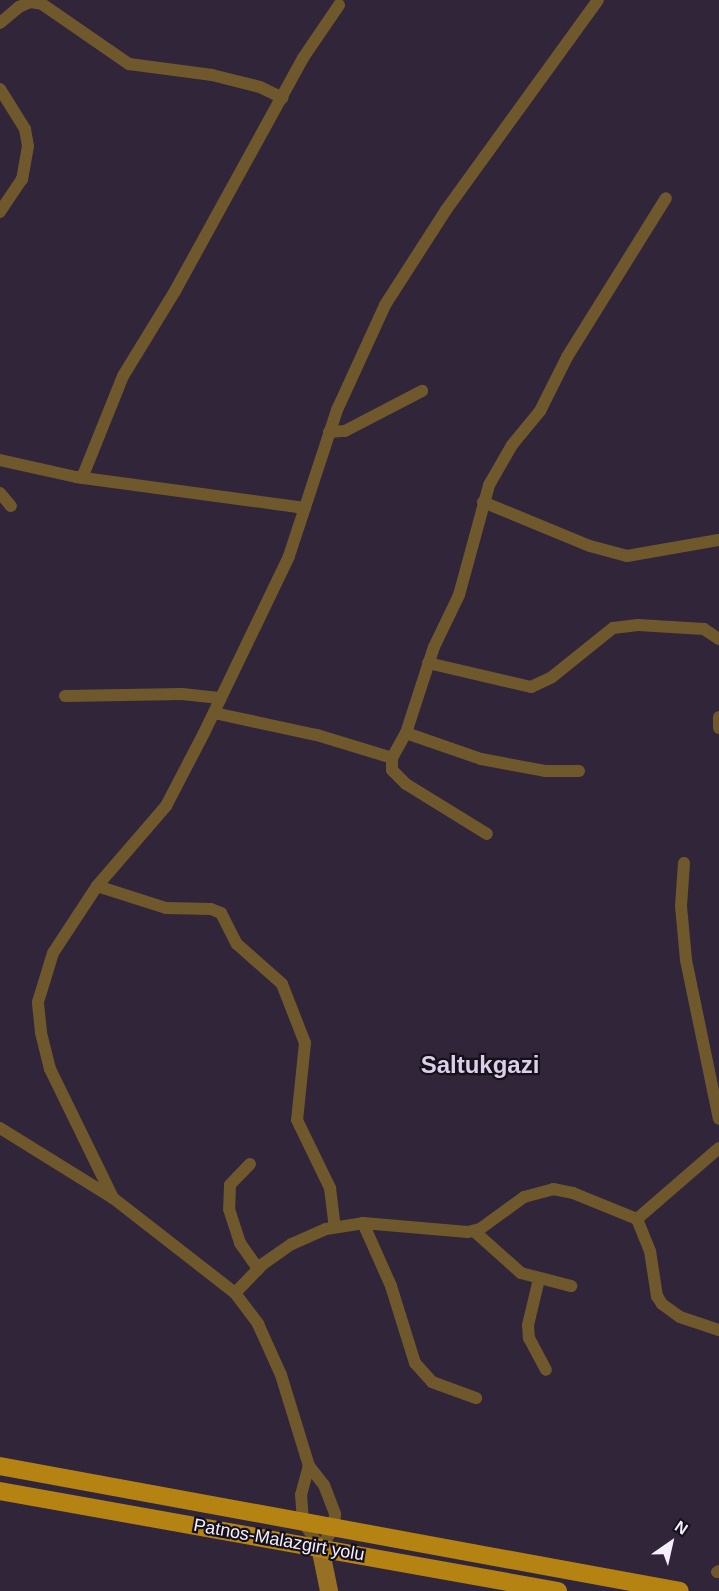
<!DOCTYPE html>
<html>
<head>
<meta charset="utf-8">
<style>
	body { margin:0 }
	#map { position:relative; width:719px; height:1591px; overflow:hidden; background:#302539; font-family:Arial,sans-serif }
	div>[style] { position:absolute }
	.street>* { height:12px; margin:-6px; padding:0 6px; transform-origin:6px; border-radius:6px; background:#70582d }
	.secondary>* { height:18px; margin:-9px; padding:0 9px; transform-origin:9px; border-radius:9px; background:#977024 }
	.primary>* { height:18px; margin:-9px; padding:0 9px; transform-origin:9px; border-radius:9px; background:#b58312 }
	span { translate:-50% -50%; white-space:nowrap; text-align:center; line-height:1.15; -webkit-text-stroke:4.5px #15111a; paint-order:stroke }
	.street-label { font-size:18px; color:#f6effd }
	.district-label { font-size:24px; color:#dccfe9; font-weight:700 }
	.north { position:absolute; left:641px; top:1513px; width:60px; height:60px; -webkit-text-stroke:4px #15111a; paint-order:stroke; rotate:34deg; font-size:16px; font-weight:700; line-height:24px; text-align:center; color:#f6effd }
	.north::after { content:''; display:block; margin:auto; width:21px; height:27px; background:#f6effd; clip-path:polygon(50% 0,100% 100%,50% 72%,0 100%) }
</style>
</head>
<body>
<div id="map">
	<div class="street">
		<i style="left:0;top:23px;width:25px;rotate:-40deg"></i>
		<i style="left:19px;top:7px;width:12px;rotate:-24deg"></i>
		<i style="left:30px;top:2px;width:12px;rotate:9deg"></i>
		<i style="left:42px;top:4px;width:106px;rotate:34.6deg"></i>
		<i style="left:129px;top:64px;width:84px;rotate:7.5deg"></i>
		<i style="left:212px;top:75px;width:49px;rotate:14deg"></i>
		<i style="left:260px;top:87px;width:25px;rotate:26deg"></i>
		<i style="left:0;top:89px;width:47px;rotate:58deg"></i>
		<i style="left:25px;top:129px;width:17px;rotate:80deg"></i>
		<i style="left:28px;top:146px;width:34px;rotate:100deg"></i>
		<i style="left:22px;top:179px;width:40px;rotate:124deg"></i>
		<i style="left:329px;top:432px;width:16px;rotate:-4deg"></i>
		<i style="left:345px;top:431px;width:87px;rotate:-27.5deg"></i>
		<i style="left:0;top:460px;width:78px;rotate:12.6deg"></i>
		<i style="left:76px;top:477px;width:231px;rotate:7.7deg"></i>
		<i style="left:82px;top:478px;width:110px;rotate:-68.1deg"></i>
		<i style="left:123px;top:376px;width:100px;rotate:-58.5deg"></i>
		<i style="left:175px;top:291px;width:266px;rotate:-61.2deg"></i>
		<i style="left:303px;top:58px;width:64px;rotate:-55.8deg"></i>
		<i style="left:0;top:493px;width:17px;rotate:50deg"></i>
		<i style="left:483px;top:502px;width:116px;rotate:22.4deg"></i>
		<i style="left:590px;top:546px;width:38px;rotate:15deg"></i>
		<i style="left:627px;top:556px;width:93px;rotate:-9.9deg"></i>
		<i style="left:428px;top:663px;width:106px;rotate:13.1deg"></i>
		<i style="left:531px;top:687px;width:23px;rotate:-25deg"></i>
		<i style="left:552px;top:677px;width:78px;rotate:-38.8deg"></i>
		<i style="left:613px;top:628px;width:25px;rotate:-7deg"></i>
		<i style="left:638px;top:625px;width:66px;rotate:3.5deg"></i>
		<i style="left:704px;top:629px;width:18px;rotate:34deg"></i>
		<i style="left:65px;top:696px;width:117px;rotate:-1deg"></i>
		<i style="left:182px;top:694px;width:38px;rotate:6deg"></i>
		<i style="left:214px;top:713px;width:105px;rotate:12.1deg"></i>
		<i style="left:317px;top:735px;width:78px;rotate:17deg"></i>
		<i style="left:392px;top:758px;width:29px;rotate:-61deg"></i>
		<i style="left:406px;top:733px;width:90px;rotate:-72deg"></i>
		<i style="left:434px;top:647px;width:58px;rotate:-64.3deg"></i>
		<i style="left:459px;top:595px;width:114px;rotate:-74.7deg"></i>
		<i style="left:489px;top:485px;width:46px;rotate:-60.1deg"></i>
		<i style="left:512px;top:445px;width:44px;rotate:-50.5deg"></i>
		<i style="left:540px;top:411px;width:60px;rotate:-63.4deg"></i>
		<i style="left:567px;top:357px;width:187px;rotate:-58.1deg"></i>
		<i style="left:719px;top:717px;width:11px;rotate:90deg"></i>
		<i style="left:406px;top:733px;width:79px;rotate:19.1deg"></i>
		<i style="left:481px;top:759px;width:65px;rotate:10.6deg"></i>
		<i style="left:545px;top:771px;width:34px"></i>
		<i style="left:392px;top:758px;width:12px;rotate:90deg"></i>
		<i style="left:392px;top:770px;width:20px;rotate:45deg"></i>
		<i style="left:406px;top:784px;width:95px;rotate:31.7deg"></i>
		<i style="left:684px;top:863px;width:43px;rotate:94deg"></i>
		<i style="left:681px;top:906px;width:54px;rotate:84.7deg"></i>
		<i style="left:686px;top:960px;width:162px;rotate:78.3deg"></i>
		<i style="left:97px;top:886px;width:72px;rotate:17.7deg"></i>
		<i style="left:166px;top:908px;width:45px;rotate:1.3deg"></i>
		<i style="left:211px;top:909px;width:11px;rotate:22deg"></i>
		<i style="left:221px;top:913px;width:35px;rotate:63deg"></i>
		<i style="left:237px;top:944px;width:60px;rotate:41.6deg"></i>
		<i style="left:282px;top:984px;width:63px;rotate:68.7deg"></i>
		<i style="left:305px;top:1043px;width:77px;rotate:95.9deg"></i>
		<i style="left:297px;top:1120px;width:76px;rotate:64.1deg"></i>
		<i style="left:330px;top:1188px;width:39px;rotate:83deg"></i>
		<i style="left:0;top:1128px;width:133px;rotate:31.8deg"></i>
		<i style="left:113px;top:1198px;width:155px;rotate:37.9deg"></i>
		<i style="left:235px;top:1293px;width:39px;rotate:53deg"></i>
		<i style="left:258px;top:1324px;width:56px;rotate:65.7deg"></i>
		<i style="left:281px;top:1375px;width:95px;rotate:72.9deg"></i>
		<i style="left:309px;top:1466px;width:24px;rotate:52deg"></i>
		<i style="left:324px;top:1485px;width:31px;rotate:69deg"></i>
		<i style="left:335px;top:1514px;width:14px;rotate:94deg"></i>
		<i style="left:334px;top:1528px;width:24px;rotate:126deg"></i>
		<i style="left:320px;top:1547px;width:30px;rotate:-124deg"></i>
		<i style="left:303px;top:1522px;width:27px;rotate:-94deg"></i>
		<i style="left:301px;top:1495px;width:30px;rotate:-75deg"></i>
		<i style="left:250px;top:1164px;width:29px;rotate:134deg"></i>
		<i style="left:230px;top:1185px;width:24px;rotate:92deg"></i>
		<i style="left:229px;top:1209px;width:36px;rotate:72deg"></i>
		<i style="left:240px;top:1243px;width:32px;rotate:55deg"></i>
		<i style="left:113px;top:1198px;width:144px;rotate:-116deg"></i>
		<i style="left:50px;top:1069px;width:38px;rotate:-104deg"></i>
		<i style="left:41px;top:1032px;width:30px;rotate:-96deg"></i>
		<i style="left:38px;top:1002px;width:51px;rotate:-73deg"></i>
		<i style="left:53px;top:953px;width:80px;rotate:-56.7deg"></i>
		<i style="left:97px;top:886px;width:106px;rotate:-49.2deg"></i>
		<i style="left:166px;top:806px;width:82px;rotate:-62.5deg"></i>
		<i style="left:204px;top:733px;width:196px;rotate:-64.3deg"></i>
		<i style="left:289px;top:556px;width:154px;rotate:-71.8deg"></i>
		<i style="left:337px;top:410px;width:115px;rotate:-65.4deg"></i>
		<i style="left:385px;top:305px;width:113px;rotate:-57.3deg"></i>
		<i style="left:446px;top:210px;width:259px;rotate:-54.1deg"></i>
		<i style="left:637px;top:1219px;width:108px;rotate:-40.9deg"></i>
		<i style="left:363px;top:1223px;width:69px;rotate:66deg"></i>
		<i style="left:391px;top:1286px;width:81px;rotate:72.7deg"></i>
		<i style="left:415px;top:1363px;width:25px;rotate:48deg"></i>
		<i style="left:432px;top:1382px;width:47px;rotate:20deg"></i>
		<i style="left:474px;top:1231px;width:63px;rotate:41.8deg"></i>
		<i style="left:521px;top:1273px;width:52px;rotate:14.6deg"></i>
		<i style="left:539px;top:1279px;width:47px;rotate:103.4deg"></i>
		<i style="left:528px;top:1325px;width:13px;rotate:86deg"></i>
		<i style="left:529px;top:1338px;width:36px;rotate:62deg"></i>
		<i style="left:235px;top:1293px;width:40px;rotate:-46deg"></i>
		<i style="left:263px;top:1264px;width:35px;rotate:-35deg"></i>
		<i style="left:292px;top:1244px;width:37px;rotate:-24deg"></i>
		<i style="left:326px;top:1229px;width:37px;rotate:-9deg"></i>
		<i style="left:363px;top:1223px;width:105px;rotate:4.9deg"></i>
		<i style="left:468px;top:1232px;width:12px;rotate:-14deg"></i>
		<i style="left:480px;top:1229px;width:54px;rotate:-36deg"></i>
		<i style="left:524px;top:1197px;width:30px;rotate:-15deg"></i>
		<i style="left:553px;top:1189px;width:20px;rotate:11deg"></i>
		<i style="left:573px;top:1193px;width:69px;rotate:22.1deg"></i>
		<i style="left:637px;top:1219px;width:35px;rotate:68deg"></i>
		<i style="left:650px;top:1251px;width:46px;rotate:81.2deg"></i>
		<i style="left:657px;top:1296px;width:9px;rotate:58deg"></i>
		<i style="left:662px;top:1304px;width:22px;rotate:36deg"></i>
		<i style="left:680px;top:1317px;width:41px;rotate:18.4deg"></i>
		<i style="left:717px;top:1572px;width:2px;rotate:-27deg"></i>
	</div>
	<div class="secondary">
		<i style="left:320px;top:1547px;width:45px;rotate:78.4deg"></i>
	</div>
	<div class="primary">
		<i style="left:0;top:1466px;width:691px;rotate:10.42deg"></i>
		<i style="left:0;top:1491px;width:567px;rotate:10.16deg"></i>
	</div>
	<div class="street-label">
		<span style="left:279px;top:1540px;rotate:10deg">Patnos-Malazgirt yolu</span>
	</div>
	<div class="district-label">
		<span style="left:480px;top:1065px">Saltukgazi</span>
	</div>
	<div class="north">N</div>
</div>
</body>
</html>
